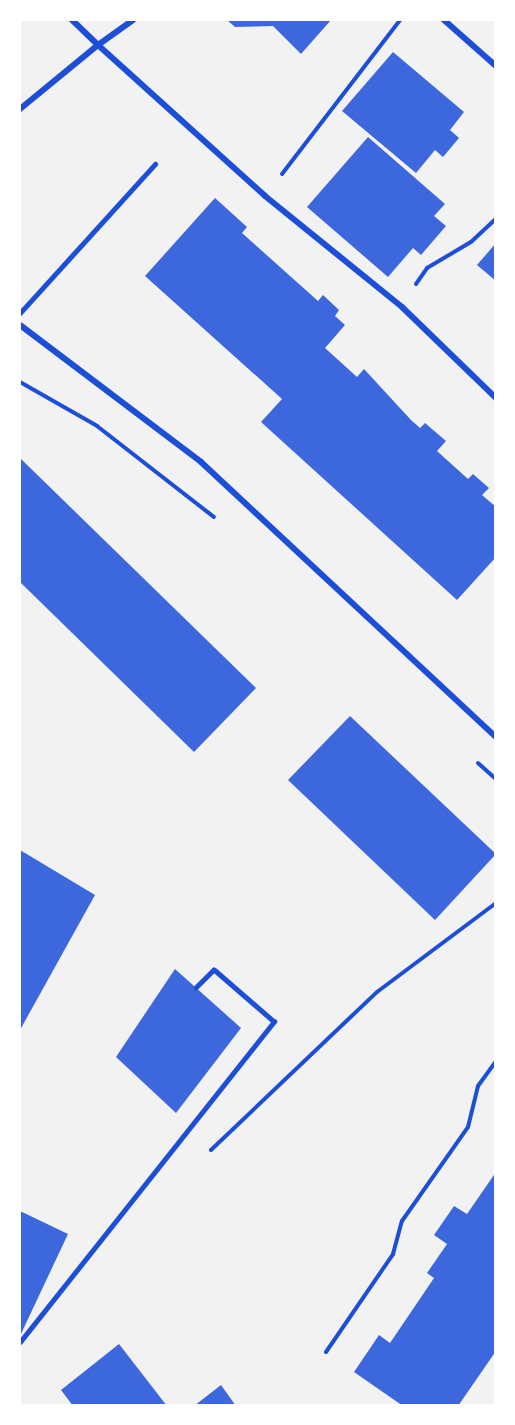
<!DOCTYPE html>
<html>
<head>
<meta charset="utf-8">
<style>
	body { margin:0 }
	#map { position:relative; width:515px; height:1425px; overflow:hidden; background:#f2f2f2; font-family:Jost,sans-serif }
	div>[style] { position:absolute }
	.building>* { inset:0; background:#3d67dc }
	.path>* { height:4px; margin:-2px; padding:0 2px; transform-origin:2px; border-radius:2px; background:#1d4ed8 }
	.service>* { height:4.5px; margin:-2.25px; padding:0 2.25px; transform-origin:2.25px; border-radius:2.25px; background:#1d4ed8 }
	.minor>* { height:6px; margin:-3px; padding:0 3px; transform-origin:3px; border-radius:3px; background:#1d4ed8 }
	span { translate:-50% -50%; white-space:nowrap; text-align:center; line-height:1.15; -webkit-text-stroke:4.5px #fff; paint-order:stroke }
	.frame { position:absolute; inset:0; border:21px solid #fff; pointer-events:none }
</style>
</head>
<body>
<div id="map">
	<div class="building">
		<i style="clip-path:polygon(227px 20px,331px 20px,301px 54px,273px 26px,235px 27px)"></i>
		<i style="clip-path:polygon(393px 52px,464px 112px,450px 130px,459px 138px,443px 157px,435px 150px,416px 173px,342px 111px)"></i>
		<i style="clip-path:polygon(368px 137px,445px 204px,434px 216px,446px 226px,421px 255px,413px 248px,388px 277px,307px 207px)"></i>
		<i style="clip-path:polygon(215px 198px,247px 227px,242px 233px,318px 301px,323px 295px,339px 310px,335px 316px,345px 325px,325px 348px,357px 377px,364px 369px,411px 420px,420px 428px,425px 423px,446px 441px,437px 451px,468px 479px,473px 474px,489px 488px,482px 495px,496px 507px,496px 557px,457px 600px,261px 422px,282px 399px,145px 276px)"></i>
		<i style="clip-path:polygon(496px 243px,496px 281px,477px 265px)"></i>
		<i style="clip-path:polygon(20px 458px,256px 688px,194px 752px,20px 582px)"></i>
		<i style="clip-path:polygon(350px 716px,496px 854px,435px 920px,288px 780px)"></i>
		<i style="clip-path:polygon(20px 850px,95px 895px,20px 1030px)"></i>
		<i style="clip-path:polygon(175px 969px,241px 1028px,176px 1113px,116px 1057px)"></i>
		<i style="clip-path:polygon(496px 1172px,496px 1351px,458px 1406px,403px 1406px,354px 1372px,379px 1335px,390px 1343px,434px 1278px,427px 1273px,447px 1244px,434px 1235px,454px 1206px,467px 1214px)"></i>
		<i style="clip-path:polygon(20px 1211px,68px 1234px,20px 1336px)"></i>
		<i style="clip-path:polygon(119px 1344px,167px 1406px,73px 1406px,61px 1390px)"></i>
		<i style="clip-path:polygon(221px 1385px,236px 1406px,194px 1406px)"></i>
	</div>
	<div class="path">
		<i style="left:496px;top:146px;width:6px;rotate:90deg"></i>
		<i style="left:282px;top:174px;width:194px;rotate:-52.5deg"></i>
		<i style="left:416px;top:284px;width:19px;rotate:-55deg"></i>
		<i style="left:427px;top:268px;width:51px;rotate:-30.6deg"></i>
		<i style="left:471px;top:242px;width:34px;rotate:-43deg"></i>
		<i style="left:20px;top:382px;width:89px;rotate:29.7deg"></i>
		<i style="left:97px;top:426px;width:148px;rotate:37.9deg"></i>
		<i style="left:478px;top:763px;width:24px;rotate:42deg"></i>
		<i style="left:211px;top:1150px;width:229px;rotate:-43.6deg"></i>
		<i style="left:377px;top:992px;width:149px;rotate:-36.8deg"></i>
		<i style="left:326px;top:1352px;width:119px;rotate:-55.6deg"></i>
		<i style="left:393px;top:1254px;width:34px;rotate:-75deg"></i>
		<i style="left:402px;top:1221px;width:115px;rotate:-54.9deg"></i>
		<i style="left:468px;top:1127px;width:42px;rotate:-76.3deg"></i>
		<i style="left:478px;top:1086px;width:31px;rotate:-54deg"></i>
	</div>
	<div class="service">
		<i style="left:20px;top:313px;width:201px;rotate:-47.8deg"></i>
		<i style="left:20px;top:1342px;width:409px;rotate:-51.6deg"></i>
		<i style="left:274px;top:1022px;width:79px;rotate:-139.1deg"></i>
		<i style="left:214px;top:970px;width:25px;rotate:135deg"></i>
	</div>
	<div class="minor">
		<i style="left:133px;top:20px;width:43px;rotate:144.5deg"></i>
		<i style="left:98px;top:45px;width:225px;rotate:42.1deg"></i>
		<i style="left:265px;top:196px;width:176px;rotate:39deg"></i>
		<i style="left:402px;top:307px;width:131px;rotate:44.1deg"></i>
		<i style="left:444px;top:20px;width:69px;rotate:41.5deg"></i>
		<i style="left:20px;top:109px;width:101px;rotate:-39.4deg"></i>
		<i style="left:98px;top:45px;width:36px;rotate:-136deg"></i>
		<i style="left:20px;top:325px;width:227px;rotate:37.1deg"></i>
		<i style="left:201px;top:462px;width:403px;rotate:43deg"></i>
	</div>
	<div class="frame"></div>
</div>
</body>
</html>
